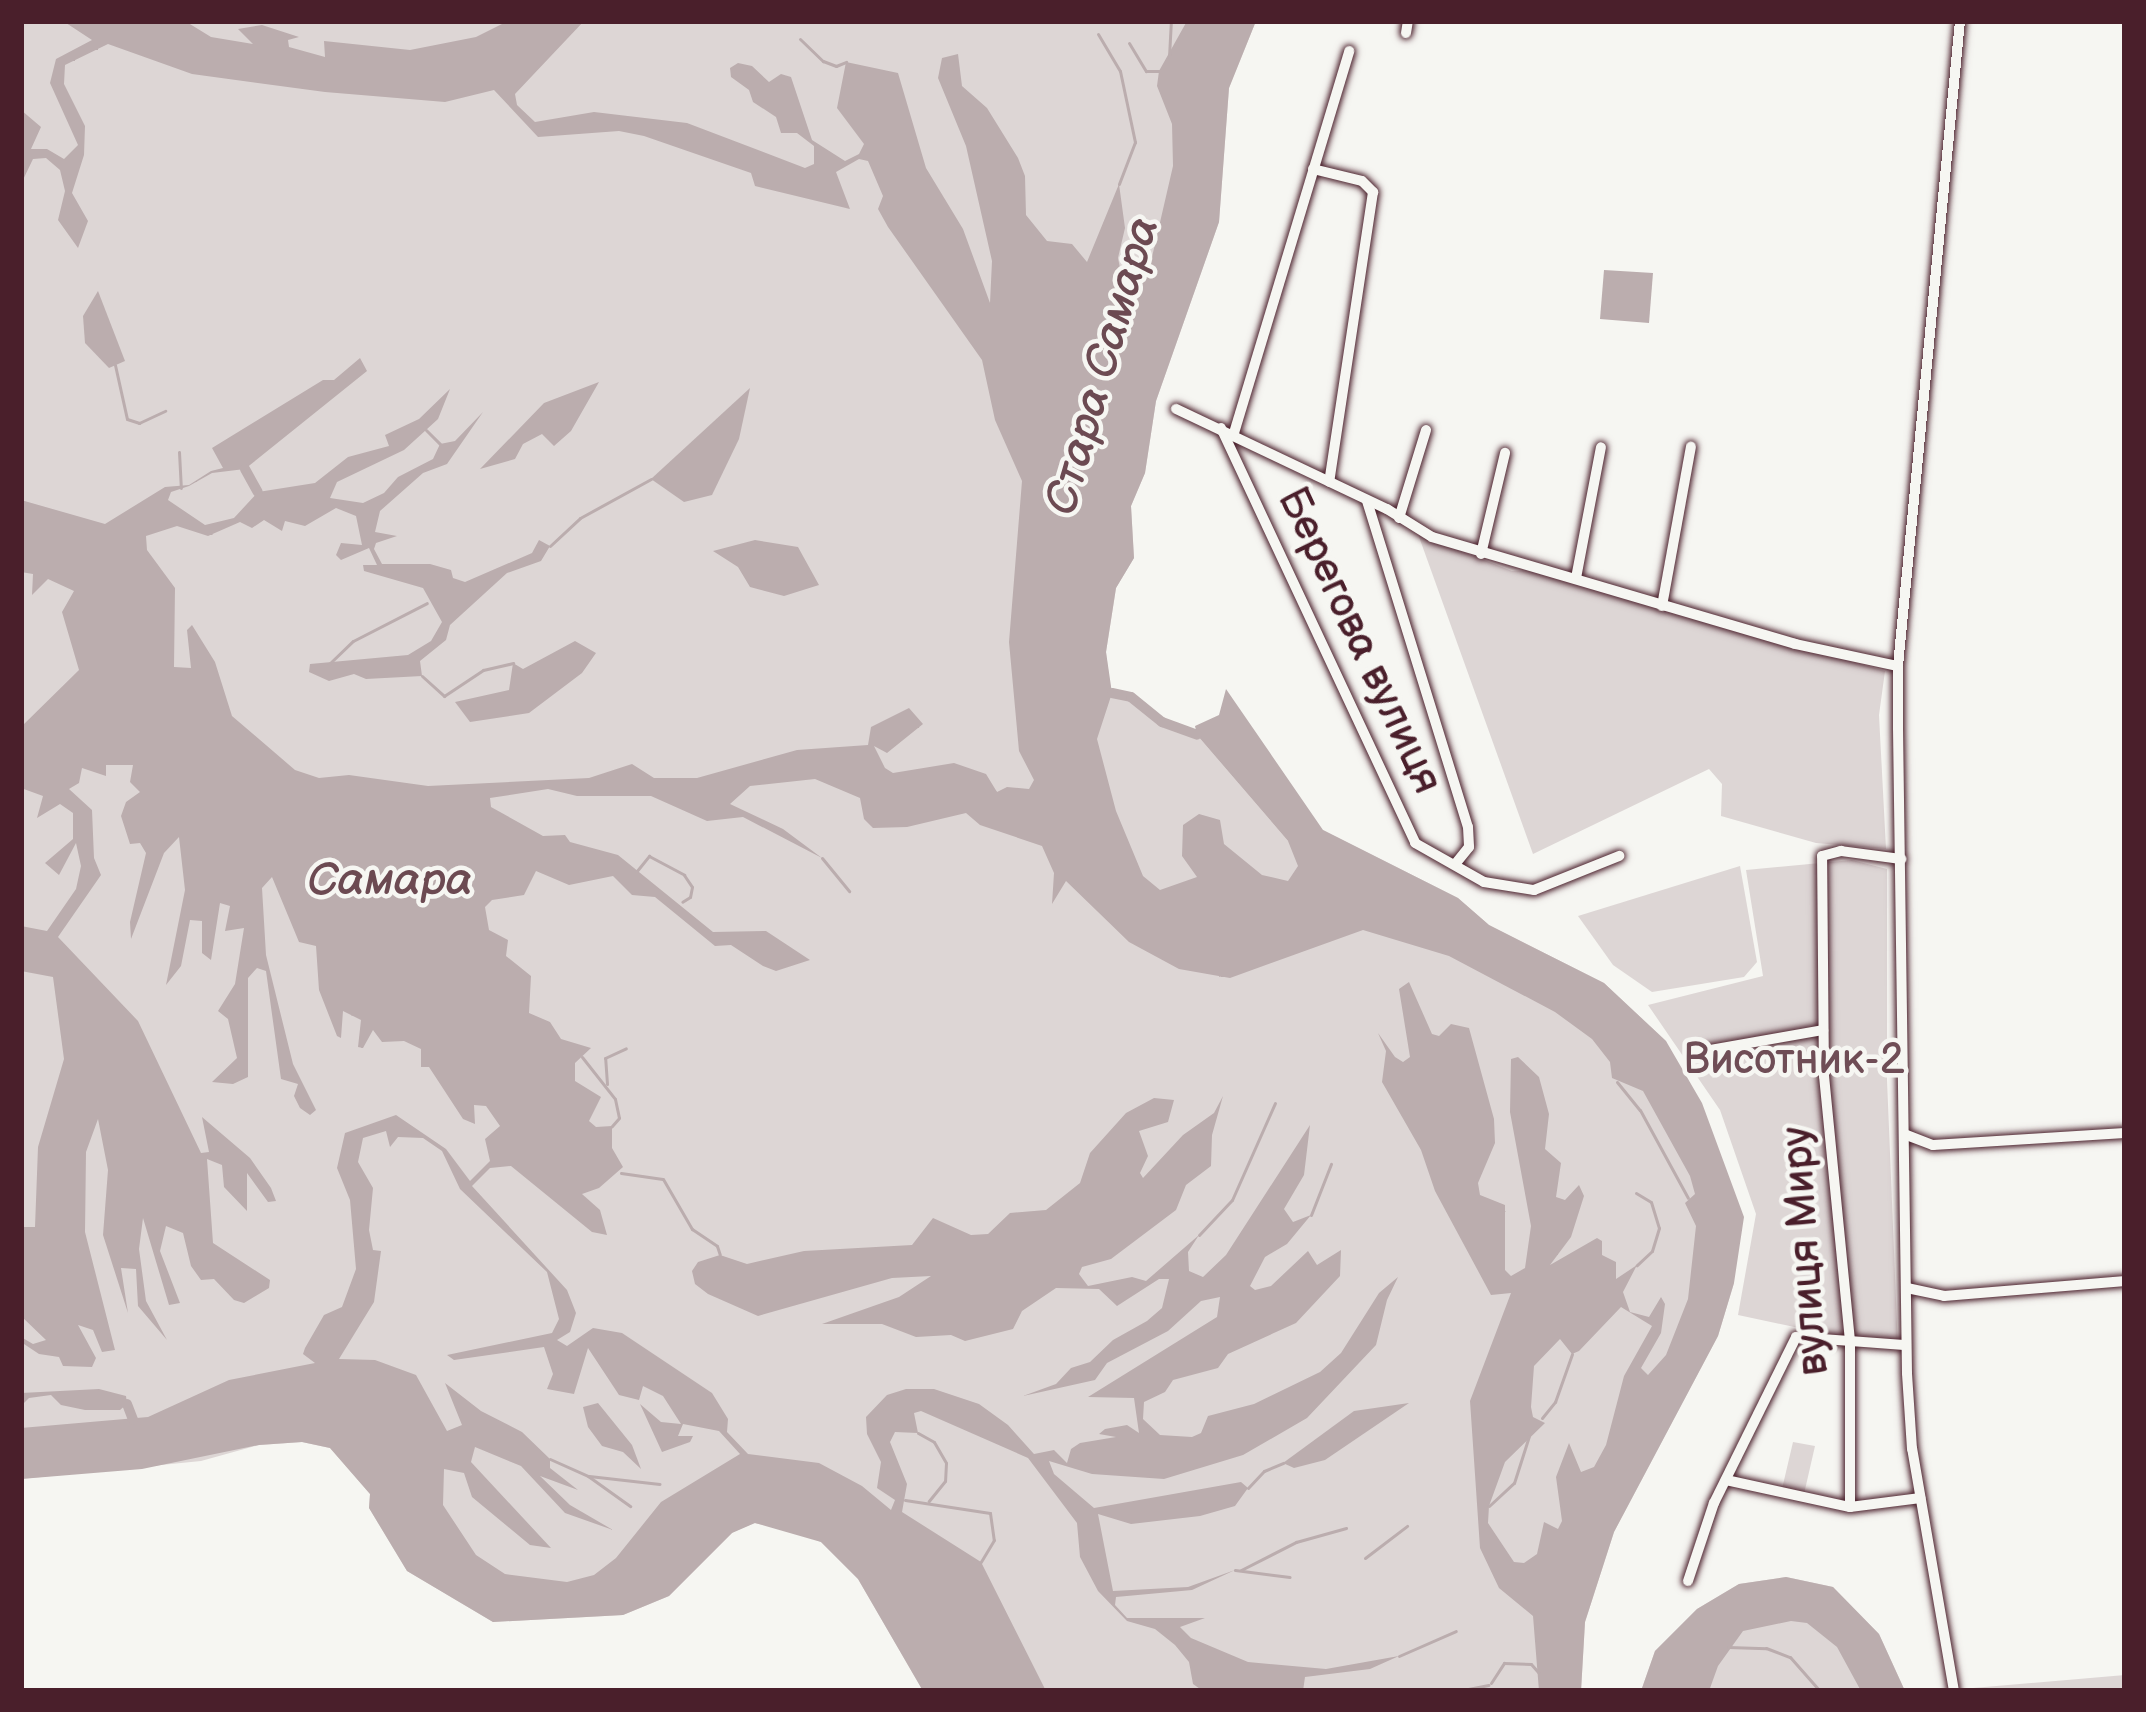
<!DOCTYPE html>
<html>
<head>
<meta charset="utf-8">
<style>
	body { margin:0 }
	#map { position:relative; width:2146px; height:1712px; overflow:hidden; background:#f6f6f2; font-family:"Balsamiq Sans",sans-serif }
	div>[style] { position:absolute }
	.green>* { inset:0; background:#ddd6d5 }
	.water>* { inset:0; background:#bbadae }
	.stream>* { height:3px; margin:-1.5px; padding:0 1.5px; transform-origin:1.5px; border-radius:1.5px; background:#bbadae }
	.canal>* { height:10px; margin:-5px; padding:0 5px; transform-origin:5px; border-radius:5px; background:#bbadae }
	.roads { filter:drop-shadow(0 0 3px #4a1f2b) drop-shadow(0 0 3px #4a1f2b) }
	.minor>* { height:10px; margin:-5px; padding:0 5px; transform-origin:5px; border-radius:5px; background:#f6f6f2 }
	span { translate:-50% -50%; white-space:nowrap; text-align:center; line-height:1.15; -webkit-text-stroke:9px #f6f6f2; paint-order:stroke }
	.street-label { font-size:42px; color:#4a1f2b }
	.park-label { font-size:42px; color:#6f4d56 }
	.water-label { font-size:45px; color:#6c4a52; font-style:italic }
	.frame { position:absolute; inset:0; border:24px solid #4a1f2b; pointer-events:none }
</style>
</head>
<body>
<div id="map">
	<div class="green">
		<i style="clip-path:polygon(21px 21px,1256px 21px,1229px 88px,1219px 222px,1156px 401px,1145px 473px,1131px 506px,1134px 558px,1116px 588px,1106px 652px,1111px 693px,1131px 697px,1162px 722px,1197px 735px,1288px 841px,1323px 830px,1458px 898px,1489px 925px,1604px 983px,1666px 1041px,1734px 1283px,1718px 1336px,1614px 1532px,1585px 1622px,1581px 1691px,923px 1691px,858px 1579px,821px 1542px,795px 1531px,754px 1523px,733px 1532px,669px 1596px,623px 1615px,493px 1622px,407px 1571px,369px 1508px,370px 1494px,330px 1448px,302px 1442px,259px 1445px,201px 1461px,21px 1479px)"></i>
		<i style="clip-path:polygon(1418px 534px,1512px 571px,1534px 570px,1885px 671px,1879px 715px,1886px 849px,1816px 843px,1721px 816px,1722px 784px,1709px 769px,1533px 854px)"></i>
		<i style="clip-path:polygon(1852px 860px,1887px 869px,1887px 1080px,1898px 1349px,1738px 1315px,1756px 1214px,1720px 1110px,1648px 1005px,1763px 976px,1746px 870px)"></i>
		<i style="clip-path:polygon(1740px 866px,1757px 962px,1744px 977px,1652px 992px,1613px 965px,1578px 916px)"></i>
		<i style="clip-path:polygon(1793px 1442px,1815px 1446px,1804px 1494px,1782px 1489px)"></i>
		<i style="clip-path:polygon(1786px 1577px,1833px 1587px,1879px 1634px,1905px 1691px,1641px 1691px,1655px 1651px,1697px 1609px,1739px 1584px)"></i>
		<i style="clip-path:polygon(2125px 1675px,2125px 1691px,1973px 1691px,1973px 1688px)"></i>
	</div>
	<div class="water">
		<i style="clip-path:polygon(evenodd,63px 21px,185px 21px,211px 37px,253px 44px,238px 29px,262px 25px,299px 37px,288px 40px,289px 47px,325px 57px,324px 41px,410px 50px,476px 37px,508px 21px,584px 21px,515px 94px,517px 105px,535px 122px,594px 112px,687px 123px,805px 168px,814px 164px,814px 146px,797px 133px,781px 133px,776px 117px,753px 102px,749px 90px,731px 77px,730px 68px,738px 63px,752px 66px,769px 82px,781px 74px,791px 77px,812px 140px,845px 161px,859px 154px,864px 144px,837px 108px,846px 62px,898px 73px,926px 168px,963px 229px,990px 303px,992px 261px,966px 146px,938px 78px,942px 58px,958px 54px,962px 86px,987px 108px,1018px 158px,1025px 176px,1026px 215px,1047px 241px,1072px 244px,1087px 262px,1119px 184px,1125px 228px,1118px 258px,1127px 303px,1152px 257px,1173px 166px,1172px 124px,1157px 86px,1159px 71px,1187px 21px,1256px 21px,1229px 88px,1219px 222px,1156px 401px,1145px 473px,1131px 506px,1134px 558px,1116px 588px,1106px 652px,1112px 693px,1097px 739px,1116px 811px,1143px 876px,1160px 890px,1197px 877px,1182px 856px,1183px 825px,1199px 814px,1220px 820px,1224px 844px,1262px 875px,1288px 881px,1298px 866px,1288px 841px,1197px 735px,1195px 726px,1219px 715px,1226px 689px,1323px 830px,1458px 898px,1489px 925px,1604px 983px,1666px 1041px,1702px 1103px,1744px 1217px,1734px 1283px,1718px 1336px,1614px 1532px,1585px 1622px,1581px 1691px,1539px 1691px,1533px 1616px,1499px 1588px,1480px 1548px,1470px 1401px,1511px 1293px,1491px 1295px,1435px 1191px,1421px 1150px,1382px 1082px,1386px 1051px,1378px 1033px,1395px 1057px,1403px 1062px,1410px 1057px,1399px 989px,1409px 982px,1432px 1034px,1439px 1036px,1451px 1024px,1469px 1028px,1494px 1119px,1495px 1143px,1478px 1183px,1480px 1195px,1505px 1205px,1505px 1270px,1511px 1276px,1525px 1268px,1531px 1226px,1510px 1112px,1511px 1059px,1518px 1057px,1539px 1077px,1549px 1114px,1545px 1149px,1561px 1163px,1556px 1197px,1565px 1200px,1579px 1185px,1584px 1196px,1571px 1237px,1550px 1265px,1597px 1238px,1602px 1241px,1602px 1255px,1616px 1262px,1616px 1279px,1637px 1265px,1623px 1292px,1630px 1312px,1649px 1317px,1661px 1297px,1665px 1304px,1661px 1333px,1641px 1368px,1648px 1375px,1666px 1355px,1688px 1299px,1696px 1226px,1685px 1203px,1695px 1194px,1690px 1176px,1643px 1091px,1612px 1078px,1610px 1062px,1592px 1039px,1555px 1012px,1449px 956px,1363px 930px,1230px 978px,1179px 969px,1129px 942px,1066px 881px,1052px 904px,1054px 873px,1042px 846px,980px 825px,966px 813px,907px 827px,873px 828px,864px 819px,860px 798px,815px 779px,750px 786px,730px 804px,783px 829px,822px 858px,743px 817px,707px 821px,651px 796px,577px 796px,548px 789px,490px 798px,491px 807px,543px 836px,565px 835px,570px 842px,618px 855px,713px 932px,766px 931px,810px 960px,776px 971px,763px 966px,731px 945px,715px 946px,655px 897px,632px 895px,613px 876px,569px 885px,536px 871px,524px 895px,492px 900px,485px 907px,489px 930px,508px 940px,506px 956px,531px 976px,529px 1013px,550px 1022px,561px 1039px,591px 1048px,575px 1063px,575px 1081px,601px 1097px,589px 1121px,596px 1127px,612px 1126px,612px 1148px,623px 1167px,599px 1188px,582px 1194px,600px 1210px,607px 1235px,592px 1232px,511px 1166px,490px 1168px,472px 1186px,567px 1290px,576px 1313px,570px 1332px,557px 1340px,567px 1346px,593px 1328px,622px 1333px,712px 1393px,728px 1419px,727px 1432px,748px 1454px,819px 1463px,862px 1486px,891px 1510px,895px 1500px,877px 1488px,881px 1462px,867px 1434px,866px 1417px,887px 1395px,906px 1389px,934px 1389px,979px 1404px,1008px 1425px,1034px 1454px,1054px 1450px,1067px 1463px,1071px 1449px,1080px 1443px,1116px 1437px,1099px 1434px,1105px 1429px,1127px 1425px,1139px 1433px,1134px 1398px,1088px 1397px,1217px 1317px,1220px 1297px,1201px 1301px,1168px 1331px,1107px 1363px,1095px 1380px,1023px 1396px,1056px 1384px,1071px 1368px,1090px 1362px,1113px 1340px,1147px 1321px,1162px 1308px,1169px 1279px,1159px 1279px,1117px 1306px,1099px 1289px,1056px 1288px,1022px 1311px,1013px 1329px,965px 1341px,951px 1335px,916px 1337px,882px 1324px,822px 1324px,899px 1297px,931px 1276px,892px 1278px,758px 1316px,708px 1294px,695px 1284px,692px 1271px,698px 1262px,720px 1255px,747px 1264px,804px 1251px,912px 1245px,933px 1218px,971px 1235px,988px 1234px,1010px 1213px,1046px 1210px,1080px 1183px,1090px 1153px,1126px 1113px,1154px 1098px,1174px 1100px,1168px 1122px,1139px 1131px,1148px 1156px,1140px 1173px,1143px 1178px,1183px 1135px,1214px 1113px,1223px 1096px,1212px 1135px,1211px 1166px,1186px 1185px,1176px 1210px,1111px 1259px,1082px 1267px,1079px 1274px,1088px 1286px,1132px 1277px,1146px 1281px,1199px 1235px,1188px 1252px,1189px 1271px,1203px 1277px,1226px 1255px,1310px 1125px,1304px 1175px,1284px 1209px,1293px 1222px,1311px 1215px,1287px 1244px,1265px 1257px,1250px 1286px,1255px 1290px,1271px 1286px,1308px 1251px,1317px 1265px,1341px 1250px,1340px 1276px,1296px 1323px,1228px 1354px,1218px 1368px,1173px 1380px,1165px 1392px,1144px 1402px,1143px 1419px,1160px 1435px,1192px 1437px,1201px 1433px,1208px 1416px,1254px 1404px,1320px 1372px,1341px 1353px,1379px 1293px,1398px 1277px,1387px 1300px,1376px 1345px,1307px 1418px,1243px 1455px,1164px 1479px,1092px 1474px,1049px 1461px,1054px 1474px,1094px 1508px,1241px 1482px,1248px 1488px,1235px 1506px,1200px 1516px,1131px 1524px,1098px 1514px,1113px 1591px,1188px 1587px,1235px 1570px,1192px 1590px,1116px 1597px,1115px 1605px,1127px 1618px,1205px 1618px,1180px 1627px,1191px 1638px,1248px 1662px,1326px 1669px,1399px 1656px,1370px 1669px,1305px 1677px,1303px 1691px,1203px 1691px,1193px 1684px,1189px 1662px,1175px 1645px,1155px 1629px,1127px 1621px,1098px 1591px,1080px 1557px,1077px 1523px,1028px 1458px,921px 1411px,914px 1413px,918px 1433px,895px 1432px,890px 1442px,907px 1484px,902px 1512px,981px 1562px,1046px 1691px,923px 1691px,858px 1579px,821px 1542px,755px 1523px,732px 1533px,669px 1596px,623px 1615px,493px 1622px,407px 1571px,369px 1508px,370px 1494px,330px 1448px,302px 1442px,259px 1445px,142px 1469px,21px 1479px,21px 1428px,148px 1417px,229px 1380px,315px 1363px,303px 1354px,305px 1348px,324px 1315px,342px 1307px,356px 1269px,350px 1200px,337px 1168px,345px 1133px,396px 1115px,446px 1149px,470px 1181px,490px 1161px,485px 1139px,500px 1126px,486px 1106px,474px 1105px,475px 1124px,463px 1119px,429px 1067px,421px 1067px,421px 1049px,404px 1041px,382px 1042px,373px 1030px,363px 1048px,358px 1047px,361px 1020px,343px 1011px,341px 1038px,337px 1036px,319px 990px,316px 946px,299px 942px,272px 877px,262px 888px,266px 955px,293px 1064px,316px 1110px,310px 1115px,300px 1108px,294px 1096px,298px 1084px,281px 1079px,266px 971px,257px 968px,248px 978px,248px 1077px,233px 1084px,212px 1082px,237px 1058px,228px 1019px,218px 1011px,235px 984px,244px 928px,225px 931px,230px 906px,220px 903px,211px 960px,202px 953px,202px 921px,190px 920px,181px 966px,166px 985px,185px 890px,179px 837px,164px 853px,131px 939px,130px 922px,146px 853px,140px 843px,130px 844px,121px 816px,126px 802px,140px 792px,130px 782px,133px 765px,106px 765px,106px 776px,82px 768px,79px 783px,69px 789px,92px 810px,94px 858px,101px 875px,58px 937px,138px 1021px,201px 1153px,209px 1152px,202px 1117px,250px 1158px,271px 1188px,276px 1201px,268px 1202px,247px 1173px,247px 1211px,224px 1187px,222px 1165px,207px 1159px,213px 1243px,270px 1280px,269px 1288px,244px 1303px,234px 1300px,214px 1279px,201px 1280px,191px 1266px,183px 1233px,166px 1226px,160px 1251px,180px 1303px,169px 1305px,143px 1218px,139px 1249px,146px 1301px,167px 1340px,138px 1306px,136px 1269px,121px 1268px,128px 1313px,103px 1235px,108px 1170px,98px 1119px,86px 1152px,85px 1232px,115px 1350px,102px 1352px,93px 1330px,78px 1325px,96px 1358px,92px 1367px,63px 1366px,59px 1357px,39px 1354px,21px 1342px,21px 1337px,33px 1344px,46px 1340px,21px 1316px,21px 1227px,35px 1227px,38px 1147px,64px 1059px,53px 977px,21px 971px,21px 926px,47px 931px,76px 889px,81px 866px,76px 843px,59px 875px,45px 863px,73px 839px,73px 813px,60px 804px,37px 818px,43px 796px,21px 788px,21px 727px,79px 670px,62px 612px,74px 591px,48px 579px,32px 595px,33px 574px,21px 572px,21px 500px,105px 524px,165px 487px,189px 485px,211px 471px,223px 468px,212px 448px,323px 380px,334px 380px,360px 358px,367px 371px,245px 469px,212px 473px,189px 486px,171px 492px,168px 500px,205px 525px,234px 518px,258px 492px,315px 483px,348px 457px,389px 446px,385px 435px,419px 419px,450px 389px,438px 419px,426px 430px,404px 450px,337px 482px,330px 498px,363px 503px,384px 493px,398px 477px,433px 459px,440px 444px,455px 441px,483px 412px,447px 464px,423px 473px,380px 511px,375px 532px,397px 536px,376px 543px,374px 549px,382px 564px,430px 564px,451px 570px,453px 578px,465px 582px,532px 553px,539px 540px,550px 546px,541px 561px,507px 573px,450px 625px,446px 640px,420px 661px,422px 676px,366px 679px,354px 674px,329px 681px,309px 672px,310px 664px,408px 655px,431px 641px,442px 622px,423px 588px,364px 571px,363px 565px,377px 565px,369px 548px,341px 560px,336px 555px,341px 543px,362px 545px,356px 516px,336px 508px,305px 526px,285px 521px,282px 531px,264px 520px,252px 528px,240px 522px,208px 536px,177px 526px,146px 536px,147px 550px,175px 588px,174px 667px,191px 668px,187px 630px,192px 625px,215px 662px,232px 716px,295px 770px,319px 778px,349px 775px,428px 786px,589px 778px,632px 764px,654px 778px,697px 778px,797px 750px,868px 745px,871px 727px,909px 708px,923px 724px,887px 753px,874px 746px,885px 768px,893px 773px,954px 763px,986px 774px,997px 792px,1007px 787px,1029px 789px,1034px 780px,1019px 751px,1009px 642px,1022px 481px,995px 420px,982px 360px,888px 227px,878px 209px,883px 196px,868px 161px,859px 159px,836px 172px,850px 209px,755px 186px,751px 173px,644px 136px,619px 131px,538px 137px,494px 90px,445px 102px,325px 92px,192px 74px,108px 44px,65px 65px,64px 84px,85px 126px,84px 155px,72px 193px,88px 221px,78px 248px,58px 220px,65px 191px,60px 170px,46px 158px,33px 159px,21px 184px,21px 110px,41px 127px,31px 149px,47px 149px,64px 159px,78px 145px,50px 83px,56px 59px,92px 40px,63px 21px,386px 1131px,390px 1147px,398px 1137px,423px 1138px,442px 1151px,460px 1189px,547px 1272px,559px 1319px,552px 1333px,447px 1355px,454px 1360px,544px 1347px,553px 1374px,547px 1389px,574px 1394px,588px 1348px,619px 1395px,639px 1400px,643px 1386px,663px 1396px,681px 1424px,661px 1422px,640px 1404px,662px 1452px,690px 1442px,693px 1436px,678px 1436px,683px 1424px,719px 1431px,740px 1454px,661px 1502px,616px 1558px,594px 1575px,567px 1582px,505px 1574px,476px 1555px,443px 1505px,444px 1469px,464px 1473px,472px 1497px,530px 1545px,551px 1548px,471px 1462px,475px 1447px,521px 1466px,565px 1513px,613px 1530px,570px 1505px,540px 1476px,578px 1490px,550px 1468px,550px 1459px,522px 1432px,481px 1411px,445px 1383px,462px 1425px,447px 1431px,416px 1375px,375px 1360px,339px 1359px,374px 1302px,381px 1251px,373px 1250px,369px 1230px,373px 1188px,358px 1162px,363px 1138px,386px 1131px,63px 21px,1621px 1307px,1652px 1326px,1624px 1376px,1606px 1445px,1594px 1467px,1581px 1472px,1569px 1443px,1556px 1477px,1562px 1521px,1558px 1529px,1544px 1522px,1537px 1554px,1524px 1563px,1514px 1562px,1488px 1523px,1489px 1506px,1505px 1462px,1545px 1423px,1533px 1417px,1531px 1407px,1534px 1366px,1560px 1339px,1572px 1354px,1579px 1351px,1621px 1307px)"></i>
		<i style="clip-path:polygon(1604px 270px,1653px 273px,1649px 323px,1600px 319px)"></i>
		<i style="clip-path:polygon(98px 291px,125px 361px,109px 368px,85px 343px,83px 316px)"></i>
		<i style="clip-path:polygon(599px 382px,571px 431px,554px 446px,542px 434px,523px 444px,515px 459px,480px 469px,544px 403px)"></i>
		<i style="clip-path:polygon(750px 388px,739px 439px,712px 495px,684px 502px,651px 479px)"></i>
		<i style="clip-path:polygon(755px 540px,798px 547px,819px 585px,784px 596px,750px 587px,738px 567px,713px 551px)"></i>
		<i style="clip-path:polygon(575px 641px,596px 653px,582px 673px,529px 713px,470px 722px,455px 702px,509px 690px,513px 663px,523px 669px)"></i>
		<i style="clip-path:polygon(99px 1389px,126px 1396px,127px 1404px,120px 1410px,85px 1410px,61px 1405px,51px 1395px,29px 1398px,21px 1406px,21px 1393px)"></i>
		<i style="clip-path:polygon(598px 1403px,632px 1445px,641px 1469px,623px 1452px,602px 1446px,588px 1427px,583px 1407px)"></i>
		<i style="clip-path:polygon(1409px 1403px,1325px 1460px,1294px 1468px,1283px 1463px,1354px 1411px)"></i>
		<i style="clip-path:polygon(1786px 1577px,1833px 1587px,1879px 1634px,1905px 1691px,1861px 1691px,1837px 1647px,1807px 1623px,1791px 1621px,1743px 1631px,1718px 1666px,1709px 1691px,1641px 1691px,1655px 1651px,1697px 1609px,1739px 1584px)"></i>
	</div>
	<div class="stream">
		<i style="left:1098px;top:34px;width:43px;rotate:59.3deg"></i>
		<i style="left:1120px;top:71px;width:73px;rotate:78.1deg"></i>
		<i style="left:1135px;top:142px;width:45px;rotate:110.9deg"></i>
		<i style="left:800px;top:39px;width:32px;rotate:44deg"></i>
		<i style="left:823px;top:61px;width:14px;rotate:21deg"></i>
		<i style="left:836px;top:66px;width:11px;rotate:-22deg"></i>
		<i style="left:1129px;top:43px;width:33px;rotate:59deg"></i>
		<i style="left:1146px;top:71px;width:13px"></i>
		<i style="left:1169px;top:57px;width:36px;rotate:-87deg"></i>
		<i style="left:115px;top:365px;width:55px;rotate:77.5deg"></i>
		<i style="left:127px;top:419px;width:13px;rotate:18deg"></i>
		<i style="left:139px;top:423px;width:29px;rotate:-25deg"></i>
		<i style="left:426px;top:430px;width:20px;rotate:45deg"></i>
		<i style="left:179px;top:452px;width:36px;rotate:87deg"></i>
		<i style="left:550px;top:546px;width:41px;rotate:-43deg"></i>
		<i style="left:580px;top:518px;width:81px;rotate:-28.8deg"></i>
		<i style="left:329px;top:664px;width:33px;rotate:-44deg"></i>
		<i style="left:353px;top:641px;width:83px;rotate:-27.2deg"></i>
		<i style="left:422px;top:676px;width:30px;rotate:42deg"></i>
		<i style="left:444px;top:696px;width:47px;rotate:-33.7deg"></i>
		<i style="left:483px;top:670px;width:31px;rotate:-13deg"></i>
		<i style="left:822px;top:858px;width:43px;rotate:50.7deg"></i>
		<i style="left:636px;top:872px;width:21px;rotate:-51deg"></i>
		<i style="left:649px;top:856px;width:40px;rotate:28deg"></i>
		<i style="left:684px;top:875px;width:14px;rotate:56deg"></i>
		<i style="left:692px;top:887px;width:10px;rotate:101deg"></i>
		<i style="left:690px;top:897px;width:9px;rotate:148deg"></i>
		<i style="left:582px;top:1057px;width:53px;rotate:51.8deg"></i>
		<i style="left:615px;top:1099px;width:19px;rotate:78deg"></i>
		<i style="left:619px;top:1118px;width:11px;rotate:131deg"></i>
		<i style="left:1617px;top:1082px;width:36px;rotate:51deg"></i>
		<i style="left:1640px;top:1110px;width:100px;rotate:61.4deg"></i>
		<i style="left:607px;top:1084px;width:26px;rotate:-94deg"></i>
		<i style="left:605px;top:1058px;width:23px;rotate:-25deg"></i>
		<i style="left:621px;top:1173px;width:42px;rotate:8.1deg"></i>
		<i style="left:663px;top:1179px;width:58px;rotate:59.9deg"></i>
		<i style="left:692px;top:1229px;width:30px;rotate:34deg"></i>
		<i style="left:717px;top:1246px;width:9px;rotate:72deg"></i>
		<i style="left:1636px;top:1193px;width:17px;rotate:31deg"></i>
		<i style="left:1651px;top:1202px;width:27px;rotate:73deg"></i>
		<i style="left:1659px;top:1228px;width:24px;rotate:107deg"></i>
		<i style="left:1652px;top:1251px;width:21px;rotate:137deg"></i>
		<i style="left:1311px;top:1215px;width:55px;rotate:-68.6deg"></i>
		<i style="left:1199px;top:1235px;width:48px;rotate:-46.7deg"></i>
		<i style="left:1232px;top:1200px;width:106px;rotate:-66.1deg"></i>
		<i style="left:1542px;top:1418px;width:21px;rotate:-51deg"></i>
		<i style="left:1555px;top:1402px;width:51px;rotate:-70.5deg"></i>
		<i style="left:918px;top:1433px;width:18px;rotate:29deg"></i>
		<i style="left:934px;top:1442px;width:24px;rotate:60deg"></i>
		<i style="left:946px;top:1463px;width:18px;rotate:93deg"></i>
		<i style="left:945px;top:1481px;width:26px;rotate:129deg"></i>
		<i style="left:550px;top:1459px;width:42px;rotate:24.1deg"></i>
		<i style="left:588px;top:1476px;width:52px;rotate:35.5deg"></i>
		<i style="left:589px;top:1476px;width:71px;rotate:6.4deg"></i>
		<i style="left:1248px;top:1488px;width:23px;rotate:-47deg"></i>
		<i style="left:1264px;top:1471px;width:21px;rotate:-23deg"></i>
		<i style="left:905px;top:1500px;width:86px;rotate:8.7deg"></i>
		<i style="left:990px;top:1513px;width:27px;rotate:82deg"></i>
		<i style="left:994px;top:1540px;width:26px;rotate:121deg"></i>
		<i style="left:1489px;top:1506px;width:34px;rotate:-43deg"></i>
		<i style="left:1514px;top:1483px;width:49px;rotate:-72.3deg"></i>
		<i style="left:1365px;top:1558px;width:53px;rotate:-37.3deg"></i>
		<i style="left:1235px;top:1570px;width:55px;rotate:7.3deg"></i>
		<i style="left:1241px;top:1570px;width:62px;rotate:-27deg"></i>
		<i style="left:1296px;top:1542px;width:52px;rotate:-15.6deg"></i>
		<i style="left:1728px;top:1647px;width:38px;rotate:2deg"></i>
		<i style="left:1766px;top:1648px;width:26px;rotate:21deg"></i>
		<i style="left:1790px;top:1657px;width:44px;rotate:48.7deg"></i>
		<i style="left:1399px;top:1656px;width:62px;rotate:-23.7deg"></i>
		<i style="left:1491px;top:1683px;width:24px;rotate:-57deg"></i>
		<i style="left:1504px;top:1663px;width:27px;rotate:2deg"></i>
		<i style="left:1531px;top:1664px;width:11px;rotate:49deg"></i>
		<i style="left:1458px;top:1691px;width:31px;rotate:-11deg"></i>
	</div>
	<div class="canal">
		<i style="left:245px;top:469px;width:26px;rotate:61deg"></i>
		<i style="left:1112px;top:693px;width:19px;rotate:12deg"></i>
		<i style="left:1131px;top:697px;width:40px;rotate:39deg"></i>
		<i style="left:1162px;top:722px;width:37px;rotate:20deg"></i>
		<i style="left:127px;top:1404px;width:17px;rotate:69deg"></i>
	</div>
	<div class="roads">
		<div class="minor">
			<i style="left:1406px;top:33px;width:12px;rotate:-81deg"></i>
			<i style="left:1313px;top:169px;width:50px;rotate:13.8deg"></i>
			<i style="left:1362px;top:181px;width:16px;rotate:45deg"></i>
			<i style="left:1373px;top:192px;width:293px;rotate:98.6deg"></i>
			<i style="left:1176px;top:409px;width:233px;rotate:25.4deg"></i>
			<i style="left:1387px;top:509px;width:53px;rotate:31.9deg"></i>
			<i style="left:1432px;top:537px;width:378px;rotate:16.4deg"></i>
			<i style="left:1795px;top:644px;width:105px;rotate:12.1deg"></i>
			<i style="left:1221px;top:428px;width:458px;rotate:64.9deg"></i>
			<i style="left:1415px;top:843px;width:79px;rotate:29.5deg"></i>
			<i style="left:1484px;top:882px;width:51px;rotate:9.1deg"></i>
			<i style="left:1534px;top:890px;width:92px;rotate:-21.8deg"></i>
			<i style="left:1234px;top:433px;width:399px;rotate:-73.2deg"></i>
			<i style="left:1367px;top:501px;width:341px;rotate:72.8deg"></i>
			<i style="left:1468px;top:827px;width:20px;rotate:87deg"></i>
			<i style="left:1469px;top:847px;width:22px;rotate:129deg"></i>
			<i style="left:1399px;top:518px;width:92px;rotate:-72.9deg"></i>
			<i style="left:1481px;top:554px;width:104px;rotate:-76.6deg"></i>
			<i style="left:1576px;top:578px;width:133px;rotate:-79.2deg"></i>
			<i style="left:1662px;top:606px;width:162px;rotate:-79.7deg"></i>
			<i style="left:1704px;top:1051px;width:121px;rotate:-10deg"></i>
			<i style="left:1904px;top:1134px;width:31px;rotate:21deg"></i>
			<i style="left:1933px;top:1145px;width:192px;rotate:-3.6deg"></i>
			<i style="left:1907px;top:1288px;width:38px;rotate:12deg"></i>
			<i style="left:1944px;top:1296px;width:182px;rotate:-4.7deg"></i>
			<i style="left:1726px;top:1480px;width:127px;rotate:12.3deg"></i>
			<i style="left:1850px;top:1507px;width:71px;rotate:-7.3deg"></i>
			<i style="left:1850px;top:1507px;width:166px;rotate:-90deg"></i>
			<i style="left:1850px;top:1341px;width:266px;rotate:-95.6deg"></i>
			<i style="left:1824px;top:1076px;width:220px;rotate:-90.5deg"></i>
			<i style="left:1822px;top:856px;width:20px;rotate:-15deg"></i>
			<i style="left:1841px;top:851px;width:61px;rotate:7.6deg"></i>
			<i style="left:1688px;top:1581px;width:82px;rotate:-71.6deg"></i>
			<i style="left:1714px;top:1503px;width:185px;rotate:-63.7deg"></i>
			<i style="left:1796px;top:1337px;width:110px;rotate:4.2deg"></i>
			<i style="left:1954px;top:1691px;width:246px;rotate:-99.8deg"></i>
			<i style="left:1912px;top:1449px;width:76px;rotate:-93.8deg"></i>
			<i style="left:1907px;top:1373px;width:645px;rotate:-90.8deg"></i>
			<i style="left:1898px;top:728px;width:62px;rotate:-90deg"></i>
			<i style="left:1898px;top:666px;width:648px;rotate:-84.51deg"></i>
		</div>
	</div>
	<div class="street-label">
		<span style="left:1359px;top:641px;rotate:65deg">Берегова вулиця</span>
		<span style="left:1806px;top:1251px;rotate:-94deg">вулиця Миру</span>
	</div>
	<div class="park-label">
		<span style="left:1794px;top:1061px">Висотник-2</span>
	</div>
	<div class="water-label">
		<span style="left:1103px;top:366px;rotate:-74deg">Стара Самара</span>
		<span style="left:390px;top:881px">Самара</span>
	</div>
	<div class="frame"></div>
</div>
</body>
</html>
